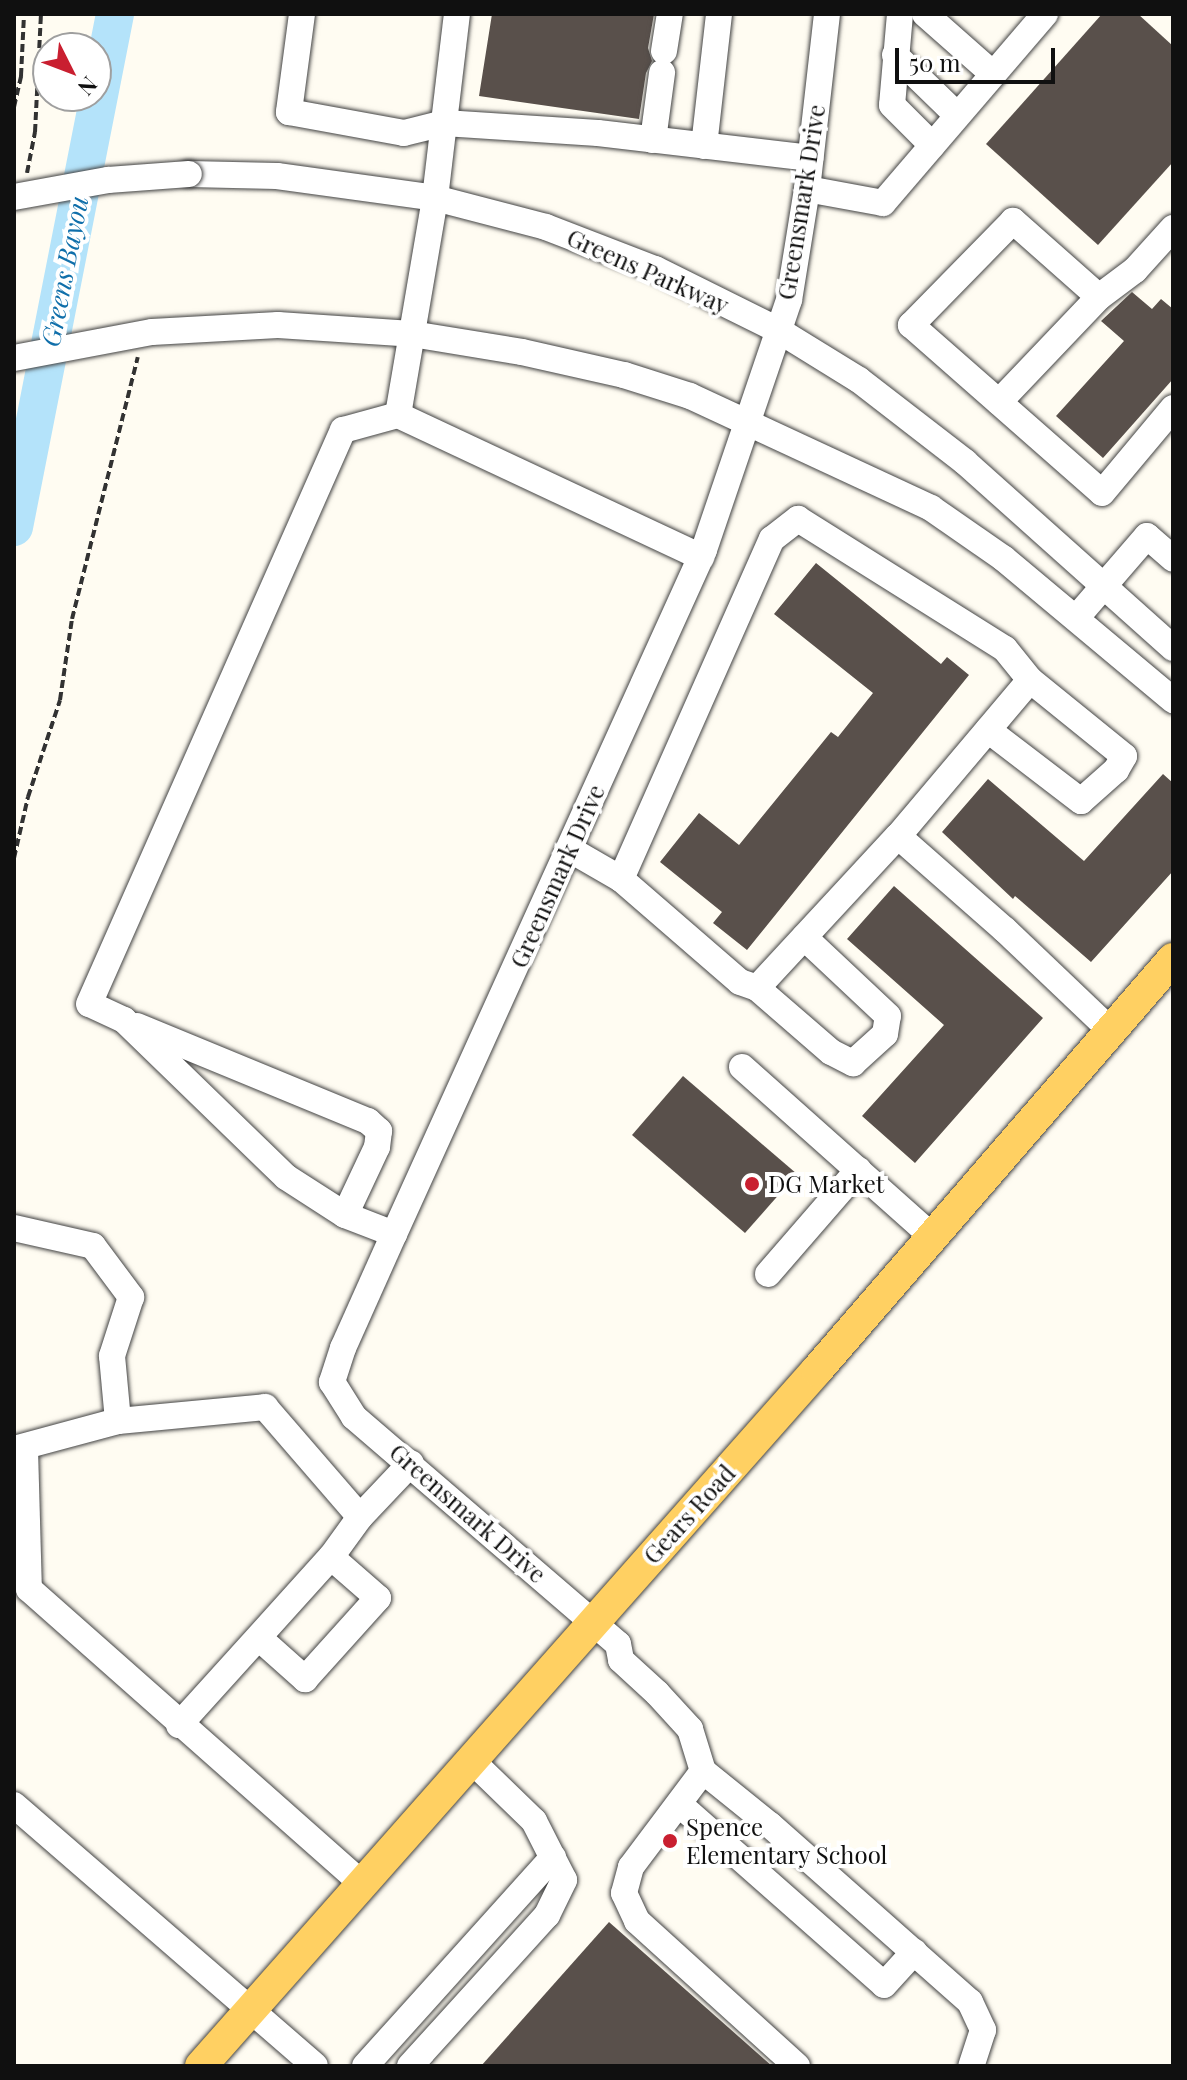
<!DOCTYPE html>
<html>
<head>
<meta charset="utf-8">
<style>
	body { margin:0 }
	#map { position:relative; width:1187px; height:2080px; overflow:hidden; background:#fffcf2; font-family:"Playfair Display",serif }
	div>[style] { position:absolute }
	.river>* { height:38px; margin:-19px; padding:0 19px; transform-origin:19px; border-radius:19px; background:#b4e3fa }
	.building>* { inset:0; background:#59504b }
	.path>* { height:4px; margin-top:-2px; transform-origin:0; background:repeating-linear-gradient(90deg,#323232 0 8px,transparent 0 12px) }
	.roads { filter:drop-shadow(0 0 2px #434343) drop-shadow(0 0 2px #434343) }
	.minor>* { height:26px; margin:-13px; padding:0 13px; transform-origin:13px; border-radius:13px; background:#fff }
	.major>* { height:32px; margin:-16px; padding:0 16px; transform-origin:16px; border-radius:16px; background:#ffd062 }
	.bridges { filter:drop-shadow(0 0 2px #434343) drop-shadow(0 0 2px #434343) }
	.minor-bridge>* { height:26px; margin:-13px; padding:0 13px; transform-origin:13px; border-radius:13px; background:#fff }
	.dots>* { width:22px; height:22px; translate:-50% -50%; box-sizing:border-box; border:4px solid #fff; border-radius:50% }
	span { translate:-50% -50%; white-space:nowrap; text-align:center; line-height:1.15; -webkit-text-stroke:8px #fff; paint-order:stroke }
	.street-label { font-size:24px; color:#101010 }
	.poi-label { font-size:24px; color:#101010 }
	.left { translate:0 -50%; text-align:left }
	.water-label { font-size:26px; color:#106faa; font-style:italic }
	.frame { position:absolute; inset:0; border:16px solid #101010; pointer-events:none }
	.north { position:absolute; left:32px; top:32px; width:80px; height:80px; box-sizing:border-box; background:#fff; border:2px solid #9f9f9f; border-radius:50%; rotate:132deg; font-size:22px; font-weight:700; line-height:32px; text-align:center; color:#101010 }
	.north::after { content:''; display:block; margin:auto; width:28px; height:36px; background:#c91f30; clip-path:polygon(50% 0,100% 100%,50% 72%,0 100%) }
	.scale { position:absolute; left:895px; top:48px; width:160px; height:36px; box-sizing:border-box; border:4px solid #101010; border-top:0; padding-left:10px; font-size:24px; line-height:28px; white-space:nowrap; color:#101010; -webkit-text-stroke:6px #fff; paint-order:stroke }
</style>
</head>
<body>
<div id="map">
	<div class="river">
		<i style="left:14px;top:527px;width:523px;rotate:-78.86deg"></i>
	</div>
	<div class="building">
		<i style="clip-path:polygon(492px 14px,654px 14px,648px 48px,652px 61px,646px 73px,639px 119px,479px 96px)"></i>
		<i style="clip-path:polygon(1102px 14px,1138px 14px,1173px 46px,1173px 162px,1098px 245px,986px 144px)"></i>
		<i style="clip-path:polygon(1132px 292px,1152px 309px,1161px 299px,1173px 309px,1173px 379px,1103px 458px,1056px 416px,1124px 341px,1101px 321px)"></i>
		<i style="clip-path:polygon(816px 563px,941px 664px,947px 657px,969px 675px,747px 950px,713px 923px,722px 912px,660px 862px,699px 813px,739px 845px,831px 732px,838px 737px,873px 693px,774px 614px)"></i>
		<i style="clip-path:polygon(1163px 774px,1173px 783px,1173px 871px,1091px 962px,1015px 896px,1013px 899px,942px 832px,988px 779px,1084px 861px)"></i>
		<i style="clip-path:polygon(894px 886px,1043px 1018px,915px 1163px,862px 1116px,944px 1025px,847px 939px)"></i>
		<i style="clip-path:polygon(683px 1076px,797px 1174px,745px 1233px,632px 1135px)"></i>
		<i style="clip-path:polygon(609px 1922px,772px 2066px,481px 2066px)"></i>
	</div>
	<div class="path">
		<i style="left:14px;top:107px;width:32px;rotate:-77deg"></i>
		<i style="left:21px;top:76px;width:62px;rotate:-87.2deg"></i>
		<i style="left:27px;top:173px;width:42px;rotate:-79deg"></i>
		<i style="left:35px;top:132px;width:118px;rotate:-87.1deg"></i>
		<i style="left:14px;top:858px;width:63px;rotate:-77.1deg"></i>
		<i style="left:28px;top:797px;width:102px;rotate:-71.7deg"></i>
		<i style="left:60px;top:700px;width:82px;rotate:-81.6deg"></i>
		<i style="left:72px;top:619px;width:270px;rotate:-75.9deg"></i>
	</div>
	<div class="roads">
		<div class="minor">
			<i style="left:302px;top:14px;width:99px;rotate:97.6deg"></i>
			<i style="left:289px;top:112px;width:117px;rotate:10.3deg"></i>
			<i style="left:404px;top:133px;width:41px;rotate:-14deg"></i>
			<i style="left:444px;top:123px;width:154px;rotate:3.7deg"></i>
			<i style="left:598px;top:133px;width:214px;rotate:6.7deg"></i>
			<i style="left:827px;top:14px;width:176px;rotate:96.5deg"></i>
			<i style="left:807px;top:189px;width:112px;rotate:99.2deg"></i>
			<i style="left:789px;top:300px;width:264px;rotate:108.8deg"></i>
			<i style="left:704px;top:550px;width:751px;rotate:114.38deg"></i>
			<i style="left:394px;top:1234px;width:125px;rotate:114.1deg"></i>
			<i style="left:343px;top:1348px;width:36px;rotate:108deg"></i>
			<i style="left:332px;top:1382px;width:41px;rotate:57.8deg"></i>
			<i style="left:354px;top:1417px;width:348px;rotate:40.7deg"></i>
			<i style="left:618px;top:1644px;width:16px;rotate:79deg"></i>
			<i style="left:621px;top:1660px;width:49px;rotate:42.5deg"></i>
			<i style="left:657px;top:1693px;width:49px;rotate:47.5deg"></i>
			<i style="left:690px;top:1729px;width:44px;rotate:72.8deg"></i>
			<i style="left:703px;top:1771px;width:86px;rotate:38.9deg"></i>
			<i style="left:770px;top:1825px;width:267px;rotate:41.5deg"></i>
			<i style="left:970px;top:2002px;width:31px;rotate:65deg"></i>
			<i style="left:983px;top:2030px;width:38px;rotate:108deg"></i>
			<i style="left:900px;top:14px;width:91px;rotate:95deg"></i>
			<i style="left:892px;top:105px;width:57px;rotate:45deg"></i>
			<i style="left:925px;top:14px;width:91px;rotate:41.4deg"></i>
			<i style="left:664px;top:51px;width:37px;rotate:-81deg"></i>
			<i style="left:895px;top:55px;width:86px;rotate:44.1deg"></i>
			<i style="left:653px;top:140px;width:68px;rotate:-82.3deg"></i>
			<i style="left:704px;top:146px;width:133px;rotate:-83.5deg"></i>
			<i style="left:189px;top:174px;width:88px;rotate:1.3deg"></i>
			<i style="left:277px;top:176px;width:160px;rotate:7.9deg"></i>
			<i style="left:435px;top:198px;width:115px;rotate:14.6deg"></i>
			<i style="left:546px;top:227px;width:117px;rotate:21.1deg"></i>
			<i style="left:655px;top:269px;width:137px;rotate:26.4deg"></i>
			<i style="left:778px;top:330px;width:95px;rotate:31.7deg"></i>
			<i style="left:859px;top:380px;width:134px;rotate:37.7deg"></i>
			<i style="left:965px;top:462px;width:279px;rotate:41.8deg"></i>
			<i style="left:807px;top:189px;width:77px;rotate:10.4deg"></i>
			<i style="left:883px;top:203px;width:249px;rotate:-49.4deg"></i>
			<i style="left:1173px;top:228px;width:57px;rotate:132.1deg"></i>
			<i style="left:1135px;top:270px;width:45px;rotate:143.1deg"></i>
			<i style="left:1099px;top:297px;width:115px;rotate:-138.5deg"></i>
			<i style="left:1013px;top:221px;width:146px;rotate:134.4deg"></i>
			<i style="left:911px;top:325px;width:254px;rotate:41.3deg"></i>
			<i style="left:1102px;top:493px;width:111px;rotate:-50.1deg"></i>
			<i style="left:14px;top:358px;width:140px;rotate:-10.7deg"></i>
			<i style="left:152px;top:332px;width:126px;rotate:-3.2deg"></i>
			<i style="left:278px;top:325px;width:134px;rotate:3.8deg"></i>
			<i style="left:412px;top:334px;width:111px;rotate:9.3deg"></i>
			<i style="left:522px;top:352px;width:105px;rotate:12.7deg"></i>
			<i style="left:624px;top:375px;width:69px;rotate:17.7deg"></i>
			<i style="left:690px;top:396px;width:266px;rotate:24.9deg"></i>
			<i style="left:931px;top:508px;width:88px;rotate:34.8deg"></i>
			<i style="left:1003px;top:558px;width:222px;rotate:39.9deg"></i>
			<i style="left:999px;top:402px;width:145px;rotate:-46.4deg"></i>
			<i style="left:398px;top:415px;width:335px;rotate:25.1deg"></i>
			<i style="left:1077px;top:617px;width:107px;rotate:-49.2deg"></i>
			<i style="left:1147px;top:536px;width:35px;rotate:41deg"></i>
			<i style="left:988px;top:730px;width:117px;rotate:37.4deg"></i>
			<i style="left:1081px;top:801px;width:47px;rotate:-41.5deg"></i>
			<i style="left:1116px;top:770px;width:16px;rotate:-60deg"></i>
			<i style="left:1124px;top:756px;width:121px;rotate:-141deg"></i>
			<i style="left:569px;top:849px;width:60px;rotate:30deg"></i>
			<i style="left:621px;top:879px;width:372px;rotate:-66.1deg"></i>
			<i style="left:772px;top:539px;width:33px;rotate:-38deg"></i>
			<i style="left:798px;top:519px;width:244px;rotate:32.1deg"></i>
			<i style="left:1005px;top:649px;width:40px;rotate:51deg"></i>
			<i style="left:1030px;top:680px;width:204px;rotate:130.2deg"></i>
			<i style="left:898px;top:836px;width:142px;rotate:41.3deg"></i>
			<i style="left:1005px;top:930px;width:145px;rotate:43.6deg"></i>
			<i style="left:621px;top:879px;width:157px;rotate:40.9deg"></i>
			<i style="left:740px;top:982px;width:18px;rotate:19deg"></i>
			<i style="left:757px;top:988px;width:207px;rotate:-47.2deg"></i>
			<i style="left:757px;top:988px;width:98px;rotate:40.9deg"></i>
			<i style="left:831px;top:1052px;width:25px;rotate:27deg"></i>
			<i style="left:853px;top:1063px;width:43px;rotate:-42.2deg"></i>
			<i style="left:885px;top:1034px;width:18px;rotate:-81deg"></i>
			<i style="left:888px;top:1016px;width:115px;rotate:-136.8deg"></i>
			<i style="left:137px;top:1026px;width:250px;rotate:22.4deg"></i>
			<i style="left:368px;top:1121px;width:15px;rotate:42deg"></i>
			<i style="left:379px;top:1131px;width:16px;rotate:97deg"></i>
			<i style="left:377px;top:1147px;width:75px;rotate:115.2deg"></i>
			<i style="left:742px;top:1067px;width:254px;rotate:41.7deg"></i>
			<i style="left:14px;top:1228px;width:81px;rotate:12.8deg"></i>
			<i style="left:93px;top:1246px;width:64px;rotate:53.3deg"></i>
			<i style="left:131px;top:1297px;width:62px;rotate:107.9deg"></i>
			<i style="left:112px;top:1356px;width:65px;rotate:84.7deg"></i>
			<i style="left:394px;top:1234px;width:53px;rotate:-158.8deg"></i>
			<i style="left:345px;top:1215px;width:70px;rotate:-147.2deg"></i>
			<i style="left:286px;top:1177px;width:226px;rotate:-135.9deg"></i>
			<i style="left:124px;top:1020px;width:38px;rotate:-155deg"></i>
			<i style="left:89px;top:1004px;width:628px;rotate:-66.13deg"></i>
			<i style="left:343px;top:430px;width:57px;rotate:-15.3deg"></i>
			<i style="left:398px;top:415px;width:220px;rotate:-80.3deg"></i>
			<i style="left:435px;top:198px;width:185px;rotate:-83.2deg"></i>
			<i style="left:768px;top:1274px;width:138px;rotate:-49.1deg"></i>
			<i style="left:14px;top:1449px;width:108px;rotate:-15.1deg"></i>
			<i style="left:118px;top:1421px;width:148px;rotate:-5.4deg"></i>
			<i style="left:265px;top:1407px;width:145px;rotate:49.2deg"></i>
			<i style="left:25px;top:1449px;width:140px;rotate:88.4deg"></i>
			<i style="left:29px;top:1589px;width:445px;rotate:41.5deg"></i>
			<i style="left:259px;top:1638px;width:62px;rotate:41.7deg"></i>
			<i style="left:305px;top:1679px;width:109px;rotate:-48deg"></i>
			<i style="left:378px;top:1598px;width:62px;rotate:-138.9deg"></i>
			<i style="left:179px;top:1725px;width:227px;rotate:-47.9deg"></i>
			<i style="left:331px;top:1557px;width:49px;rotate:-54.1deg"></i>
			<i style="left:360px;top:1517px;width:74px;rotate:-46.6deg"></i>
			<i style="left:703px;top:1771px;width:120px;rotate:126.9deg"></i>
			<i style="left:631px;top:1867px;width:27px;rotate:105deg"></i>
			<i style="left:624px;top:1893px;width:31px;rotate:65deg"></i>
			<i style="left:637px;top:1921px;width:216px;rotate:42.2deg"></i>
			<i style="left:679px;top:1804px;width:273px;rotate:41.4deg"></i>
			<i style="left:884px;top:1985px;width:45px;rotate:-47.7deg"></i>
			<i style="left:14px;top:1805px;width:398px;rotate:40.9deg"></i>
			<i style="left:365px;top:2066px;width:281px;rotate:-48deg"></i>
			<i style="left:410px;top:2066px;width:204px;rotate:-47.8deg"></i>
			<i style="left:547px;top:1915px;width:39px;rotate:-64deg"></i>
			<i style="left:564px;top:1880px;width:66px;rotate:-117deg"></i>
			<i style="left:534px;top:1821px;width:88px;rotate:-135.9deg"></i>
		</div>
		<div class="major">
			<i style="left:201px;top:2066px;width:929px;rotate:-48.49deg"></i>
			<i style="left:817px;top:1370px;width:544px;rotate:-49.1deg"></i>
		</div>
	</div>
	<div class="bridges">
		<div class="minor-bridge">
			<i style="left:14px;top:197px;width:96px;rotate:-10.3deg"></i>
			<i style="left:108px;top:180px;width:81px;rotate:-4.2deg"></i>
		</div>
	</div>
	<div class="dots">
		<i style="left:752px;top:1184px;background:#c91f30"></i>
		<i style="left:670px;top:1841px;background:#c91f30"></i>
	</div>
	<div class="street-label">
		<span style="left:801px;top:202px;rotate:-81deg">Greensmark Drive</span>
		<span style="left:648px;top:271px;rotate:24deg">Greens Parkway</span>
		<span style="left:557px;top:876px;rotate:-66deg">Greensmark Drive</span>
		<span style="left:468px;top:1513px;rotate:41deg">Greensmark Drive</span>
		<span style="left:689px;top:1514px;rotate:-48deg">Gears Road</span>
	</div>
	<div class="poi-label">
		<span class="left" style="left:768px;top:1184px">DG Market</span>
		<span class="left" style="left:686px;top:1841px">Spence<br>Elementary School</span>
	</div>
	<div class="water-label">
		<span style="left:64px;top:271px;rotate:-79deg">Greens Bayou</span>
	</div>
	<div class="frame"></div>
	<div class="north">N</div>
	<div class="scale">50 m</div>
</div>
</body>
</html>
